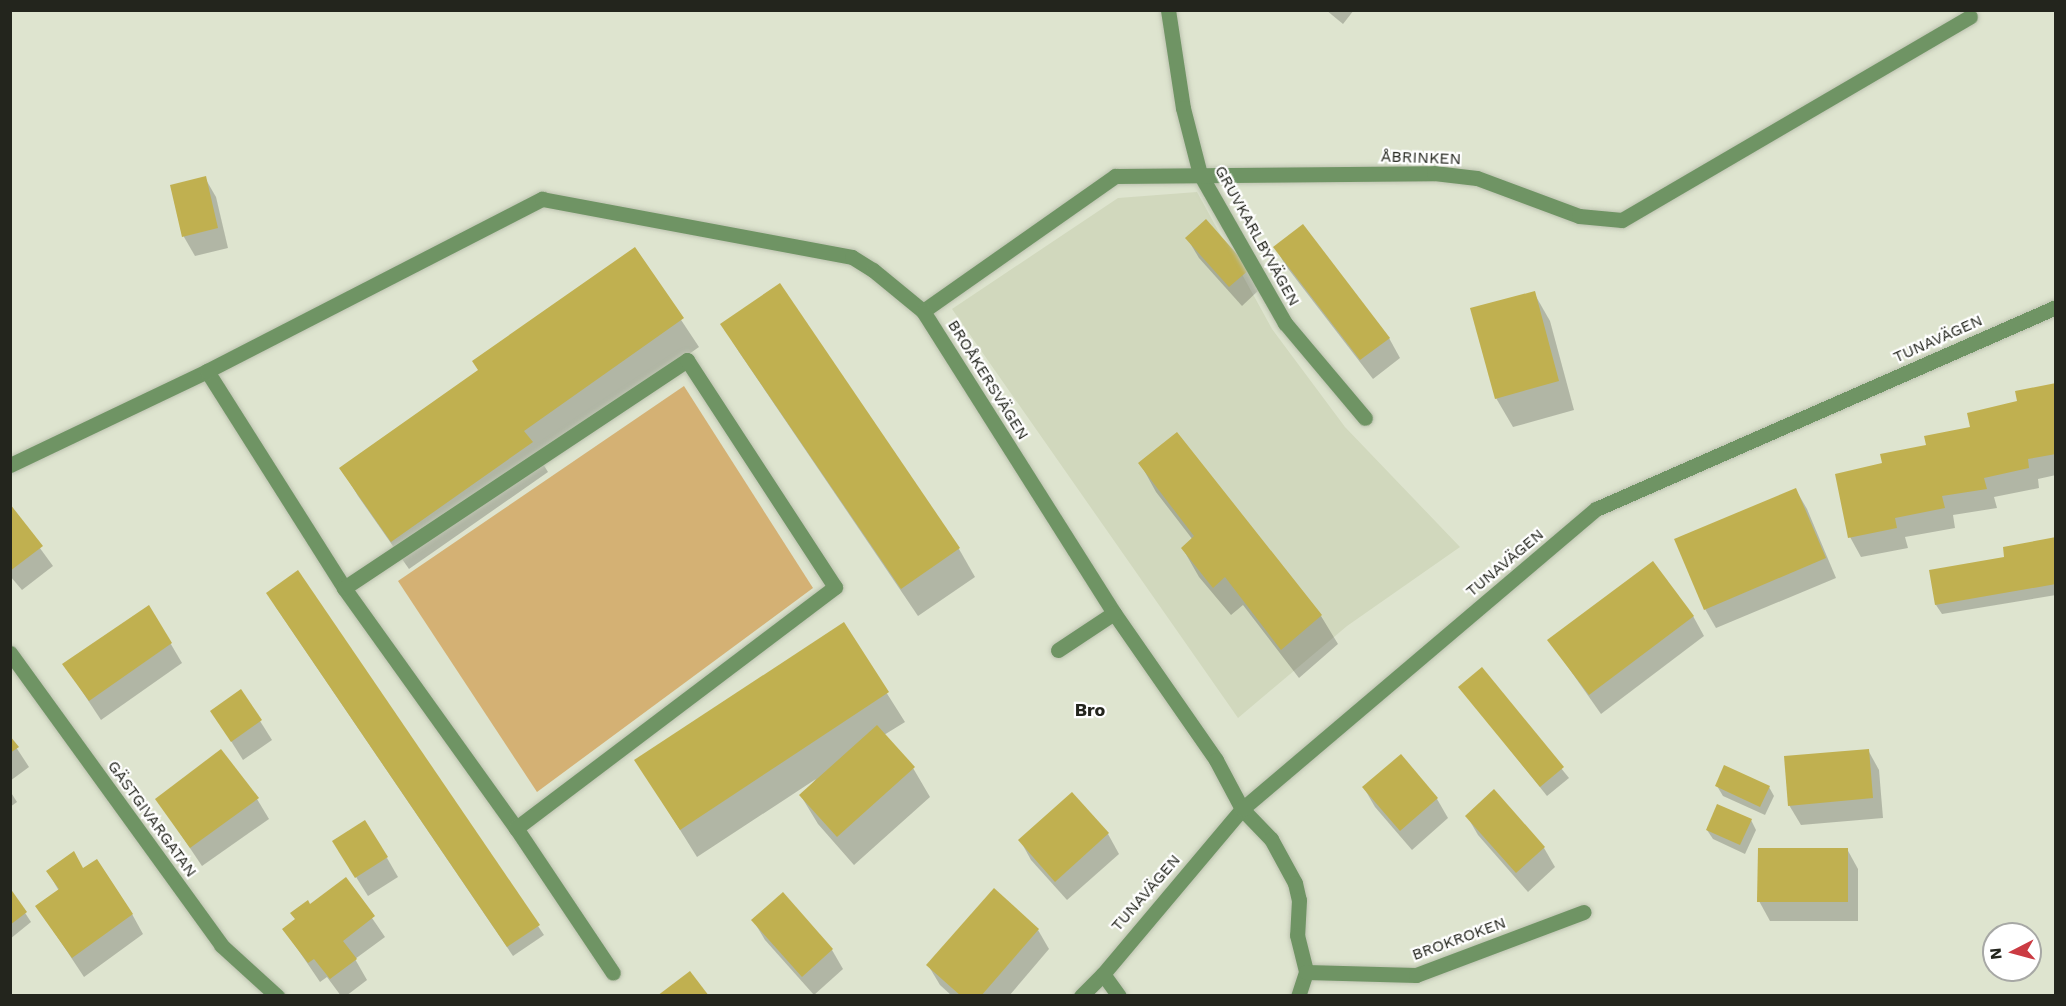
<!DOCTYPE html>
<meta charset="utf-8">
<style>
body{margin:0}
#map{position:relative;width:2066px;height:1006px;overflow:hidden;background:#dee4cf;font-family:"Work Sans",sans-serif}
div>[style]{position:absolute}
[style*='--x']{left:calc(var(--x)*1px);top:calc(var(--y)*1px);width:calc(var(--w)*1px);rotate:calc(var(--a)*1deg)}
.built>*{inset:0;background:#d1d8bd}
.green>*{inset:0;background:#d4b174}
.shadow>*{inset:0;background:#0003}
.building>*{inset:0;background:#c0b050}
.roads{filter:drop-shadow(0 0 2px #bcc2af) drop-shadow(0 0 2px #bcc2af)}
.minor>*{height:15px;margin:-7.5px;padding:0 7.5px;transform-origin:7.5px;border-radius:7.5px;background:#6f9464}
span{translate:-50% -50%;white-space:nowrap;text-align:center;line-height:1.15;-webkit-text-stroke:4.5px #fff;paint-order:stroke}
.street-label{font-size:16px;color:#23251d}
.neighbourhood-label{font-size:18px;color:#23251d;font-weight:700}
.frame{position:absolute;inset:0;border:12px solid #23251d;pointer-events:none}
.north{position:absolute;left:1982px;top:922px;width:60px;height:60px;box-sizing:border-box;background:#fff;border:2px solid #a7a8a5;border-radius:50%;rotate:264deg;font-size:16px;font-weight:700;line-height:24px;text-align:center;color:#23251d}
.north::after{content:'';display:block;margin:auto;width:21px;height:27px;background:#cb3b43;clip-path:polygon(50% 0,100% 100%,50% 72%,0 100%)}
</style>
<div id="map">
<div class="built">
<i style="clip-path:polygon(1197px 192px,1272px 329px,1345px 427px,1460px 547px,1347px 626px,1238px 718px,952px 309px,1118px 198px)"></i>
</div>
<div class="green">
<i style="clip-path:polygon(684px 386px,813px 588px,537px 792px,398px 581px)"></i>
</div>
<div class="shadow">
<i style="clip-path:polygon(1326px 10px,1354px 10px,1343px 24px)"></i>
<i style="clip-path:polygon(205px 178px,216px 197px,228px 248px,195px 256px,184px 237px,171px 186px)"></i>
<i style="clip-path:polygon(1187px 238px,1249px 270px,1260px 289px,1242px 306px,1199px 258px)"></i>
<i style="clip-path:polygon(1275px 247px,1389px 338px,1400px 358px,1373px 379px,1286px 266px)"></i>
<i style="clip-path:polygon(634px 249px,699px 347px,540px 459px,548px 472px,409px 569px,358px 496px,341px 468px,480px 371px)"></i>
<i style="clip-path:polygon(1534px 293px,1550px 321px,1574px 410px,1513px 427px,1496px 398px)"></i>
<i style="clip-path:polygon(722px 324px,959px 549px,975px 577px,918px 616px,739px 352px)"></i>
<i style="clip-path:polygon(2056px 384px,2056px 475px,2038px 479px,2039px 488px,1994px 497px,1997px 508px,1953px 515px,1955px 528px,1905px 537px,1908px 548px,1861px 557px,1850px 537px,1883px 464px,1972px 428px)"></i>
<i style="clip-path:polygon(1176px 434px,1321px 616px,1338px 644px,1299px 678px,1243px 605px,1231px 615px,1199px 577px,1183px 549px,1193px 540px,1156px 492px,1140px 463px)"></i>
<i style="clip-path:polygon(1796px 490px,1807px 509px,1836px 578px,1716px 628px,1705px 609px)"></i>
<i style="clip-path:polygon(10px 507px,53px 566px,22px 590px,10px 576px)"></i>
<i style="clip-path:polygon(2056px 539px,2056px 595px,1942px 614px,1936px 605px,1930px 571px,2006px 558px)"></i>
<i style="clip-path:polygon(273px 603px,538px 926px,544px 935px,513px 956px)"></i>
<i style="clip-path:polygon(149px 607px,182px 663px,101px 720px,64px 664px)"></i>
<i style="clip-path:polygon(1693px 616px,1704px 636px,1601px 714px,1549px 640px)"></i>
<i style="clip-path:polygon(843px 624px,905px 722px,884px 735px,913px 768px,930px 797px,854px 865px,818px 824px,801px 796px,816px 779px,697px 857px,636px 760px)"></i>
<i style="clip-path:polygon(1481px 669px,1569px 778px,1547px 796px,1460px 687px)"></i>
<i style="clip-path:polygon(241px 691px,272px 740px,243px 760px,212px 711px)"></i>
<i style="clip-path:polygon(10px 738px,29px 767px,10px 781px)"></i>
<i style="clip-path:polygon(1868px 750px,1879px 770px,1883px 818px,1801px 825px,1789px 805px)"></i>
<i style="clip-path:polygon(220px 751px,257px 799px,269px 819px,202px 866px,157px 799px)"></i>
<i style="clip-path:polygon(1717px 786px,1769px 787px,1774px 796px,1765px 815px,1723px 796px)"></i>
<i style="clip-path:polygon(1364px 788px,1437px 799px,1448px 818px,1412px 850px,1375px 807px)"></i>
<i style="clip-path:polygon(10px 791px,17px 802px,10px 807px)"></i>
<i style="clip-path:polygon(1494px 791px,1544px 848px,1555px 867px,1528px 892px,1478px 835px,1467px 816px)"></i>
<i style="clip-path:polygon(1072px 794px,1108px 834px,1119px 854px,1067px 900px,1031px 860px,1020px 840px)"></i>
<i style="clip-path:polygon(1751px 820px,1756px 830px,1745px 854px,1713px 839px,1707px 830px)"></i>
<i style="clip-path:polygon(1847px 849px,1858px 869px,1858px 921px,1770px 921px,1759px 901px)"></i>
<i style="clip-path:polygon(387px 858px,398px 877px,368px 896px,346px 861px)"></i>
<i style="clip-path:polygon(83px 870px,132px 914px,143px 934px,84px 977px,37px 906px,59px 891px,48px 872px)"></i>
<i style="clip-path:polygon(346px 880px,385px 937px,355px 959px,367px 980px,346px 996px,341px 996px,327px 977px,320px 982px,284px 929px,296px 920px,292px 914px,310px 906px)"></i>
<i style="clip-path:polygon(10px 890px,31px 922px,10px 939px)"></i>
<i style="clip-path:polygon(753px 920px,832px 950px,843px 969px,814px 995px,765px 940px)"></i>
<i style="clip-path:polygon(1038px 930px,1049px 949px,1009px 996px,952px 996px,940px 985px,928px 965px)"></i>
</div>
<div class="building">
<i style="clip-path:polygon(206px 176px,218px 228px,182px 237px,170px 185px)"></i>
<i style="clip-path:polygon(1206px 219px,1250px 269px,1229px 287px,1185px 238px)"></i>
<i style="clip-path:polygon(1303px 224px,1390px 338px,1360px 360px,1273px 247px)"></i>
<i style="clip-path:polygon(635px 247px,684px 318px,524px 431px,533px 442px,391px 542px,339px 468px,478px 370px,472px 361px)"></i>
<i style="clip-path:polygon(780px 283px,960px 548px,901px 589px,720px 324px)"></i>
<i style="clip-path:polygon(1535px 291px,1559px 381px,1495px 399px,1470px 308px)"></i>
<i style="clip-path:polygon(2056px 383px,2056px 454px,2028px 459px,2029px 468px,1984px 478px,1987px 489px,1942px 496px,1945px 508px,1895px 518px,1897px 528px,1848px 538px,1835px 474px,1882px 463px,1880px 454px,1926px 445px,1924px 436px,1970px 427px,1967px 413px,2017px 401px,2015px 391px)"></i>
<i style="clip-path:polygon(1177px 432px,1322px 615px,1281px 650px,1225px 577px,1213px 588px,1181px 548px,1194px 536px,1138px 463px)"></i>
<i style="clip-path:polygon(1796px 488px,1826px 558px,1704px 610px,1674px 539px)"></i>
<i style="clip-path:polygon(10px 504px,43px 546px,10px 571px)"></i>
<i style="clip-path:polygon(2056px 537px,2056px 584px,1935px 605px,1929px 570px,2004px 557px,2003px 547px)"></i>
<i style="clip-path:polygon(1653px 561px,1694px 616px,1589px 695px,1547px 640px)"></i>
<i style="clip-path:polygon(298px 570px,540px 925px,507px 947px,266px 593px)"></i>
<i style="clip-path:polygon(149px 605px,172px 643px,89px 701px,62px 664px)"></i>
<i style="clip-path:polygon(844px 622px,889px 692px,680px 830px,634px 760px)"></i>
<i style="clip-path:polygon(1482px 667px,1564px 767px,1540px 787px,1458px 687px)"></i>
<i style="clip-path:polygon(241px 689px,262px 720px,231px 742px,210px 711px)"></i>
<i style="clip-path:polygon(877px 725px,915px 767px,837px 837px,799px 795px)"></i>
<i style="clip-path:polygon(10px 736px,19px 747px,10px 753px)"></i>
<i style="clip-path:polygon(221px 749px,259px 798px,190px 848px,155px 799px)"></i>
<i style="clip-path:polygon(1869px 749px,1873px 798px,1788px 806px,1784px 756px)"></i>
<i style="clip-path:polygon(1401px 754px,1438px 798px,1400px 831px,1362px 787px)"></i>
<i style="clip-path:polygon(1724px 765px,1770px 786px,1760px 807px,1715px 786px)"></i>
<i style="clip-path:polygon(1494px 789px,1545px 847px,1516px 873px,1465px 816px)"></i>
<i style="clip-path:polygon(1072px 792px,1109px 833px,1055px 882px,1018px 840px)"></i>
<i style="clip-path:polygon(1717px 804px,1752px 819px,1740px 845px,1706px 830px)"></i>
<i style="clip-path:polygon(365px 820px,388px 857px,355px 878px,332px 841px)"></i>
<i style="clip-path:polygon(1758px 848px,1848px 848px,1848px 902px,1757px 902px)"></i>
<i style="clip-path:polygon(74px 851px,83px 868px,97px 859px,133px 914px,72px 958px,35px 906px,59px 889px,46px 871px)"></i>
<i style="clip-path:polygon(346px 877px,375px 916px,343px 941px,357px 959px,330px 979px,314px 959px,308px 963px,282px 929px,295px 919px,290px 913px,308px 900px,310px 904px)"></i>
<i style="clip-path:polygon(10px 888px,27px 912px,10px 925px)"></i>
<i style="clip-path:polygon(994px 888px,1039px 929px,981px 996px,961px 996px,926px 965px)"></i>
<i style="clip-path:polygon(783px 892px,833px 949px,802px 977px,751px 920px)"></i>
<i style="clip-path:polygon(690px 971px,709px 996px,657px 996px)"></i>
</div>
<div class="roads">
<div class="minor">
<i style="--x:1168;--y:10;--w:99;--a:81.3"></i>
<i style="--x:1183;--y:108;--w:68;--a:75.6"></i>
<i style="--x:1200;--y:174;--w:172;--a:60.3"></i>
<i style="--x:1285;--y:323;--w:124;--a:49.9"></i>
<i style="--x:923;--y:311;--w:235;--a:-35.1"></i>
<i style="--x:1115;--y:176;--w:319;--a:-0.5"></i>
<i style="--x:1434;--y:173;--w:43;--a:6.6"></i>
<i style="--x:1477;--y:178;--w:109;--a:20.4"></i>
<i style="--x:1579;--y:216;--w:43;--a:5.3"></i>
<i style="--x:1622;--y:220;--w:403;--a:-30.3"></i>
<i style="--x:207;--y:371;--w:257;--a:57.7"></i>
<i style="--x:344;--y:588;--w:295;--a:54.4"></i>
<i style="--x:516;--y:828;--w:174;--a:56.2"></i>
<i style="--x:10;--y:465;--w:218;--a:-25.5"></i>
<i style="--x:207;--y:371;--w:377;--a:-27.2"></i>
<i style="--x:542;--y:199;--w:315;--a:10.6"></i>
<i style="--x:852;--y:257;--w:25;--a:32"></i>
<i style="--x:873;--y:270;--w:65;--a:39.4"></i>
<i style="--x:923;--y:311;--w:357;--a:57.7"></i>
<i style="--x:1114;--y:613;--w:179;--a:55.2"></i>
<i style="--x:1216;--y:760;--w:55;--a:62"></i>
<i style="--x:1242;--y:809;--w:42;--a:46"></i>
<i style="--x:1271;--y:839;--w:50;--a:61.4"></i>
<i style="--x:1295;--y:883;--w:17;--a:77"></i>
<i style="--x:1299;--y:900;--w:35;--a:93"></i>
<i style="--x:1297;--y:935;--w:38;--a:76"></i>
<i style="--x:1306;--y:972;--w:25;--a:108"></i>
<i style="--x:344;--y:588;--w:412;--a:-33.6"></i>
<i style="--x:687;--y:360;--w:271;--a:56.9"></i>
<i style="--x:835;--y:587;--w:400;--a:142.9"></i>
<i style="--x:1058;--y:650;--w:67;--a:-33.5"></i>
<i style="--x:10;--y:653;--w:360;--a:54.1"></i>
<i style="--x:221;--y:945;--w:76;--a:42.3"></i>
<i style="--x:1306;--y:972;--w:110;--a:1.6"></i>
<i style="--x:1416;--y:975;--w:179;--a:-20.6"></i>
<i style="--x:1103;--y:974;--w:27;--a:54"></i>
<i style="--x:1081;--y:996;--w:31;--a:-45"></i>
<i style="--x:1103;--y:974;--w:216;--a:-49.9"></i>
<i style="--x:1242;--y:809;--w:464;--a:-40.3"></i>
<i style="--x:1596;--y:509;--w:502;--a:-23.71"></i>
</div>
</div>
<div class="street-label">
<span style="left:1421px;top:158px;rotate:2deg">ÅBRINKEN</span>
<span style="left:1257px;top:236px;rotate:61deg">GRUVKARLBYVÄGEN</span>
<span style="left:1938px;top:339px;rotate:-24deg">TUNAVÄGEN</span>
<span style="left:988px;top:380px;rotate:58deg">BROÅKERSVÄGEN</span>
<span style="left:1505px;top:563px;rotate:-40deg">TUNAVÄGEN</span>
<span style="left:152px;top:819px;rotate:54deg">GÄSTGIVARGATAN</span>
<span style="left:1146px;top:893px;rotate:-49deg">TUNAVÄGEN</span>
<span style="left:1459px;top:939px;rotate:-20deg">BROKROKEN</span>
</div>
<div class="neighbourhood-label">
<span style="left:1090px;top:710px">Bro</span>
</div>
<div class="frame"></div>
<div class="north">N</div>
</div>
